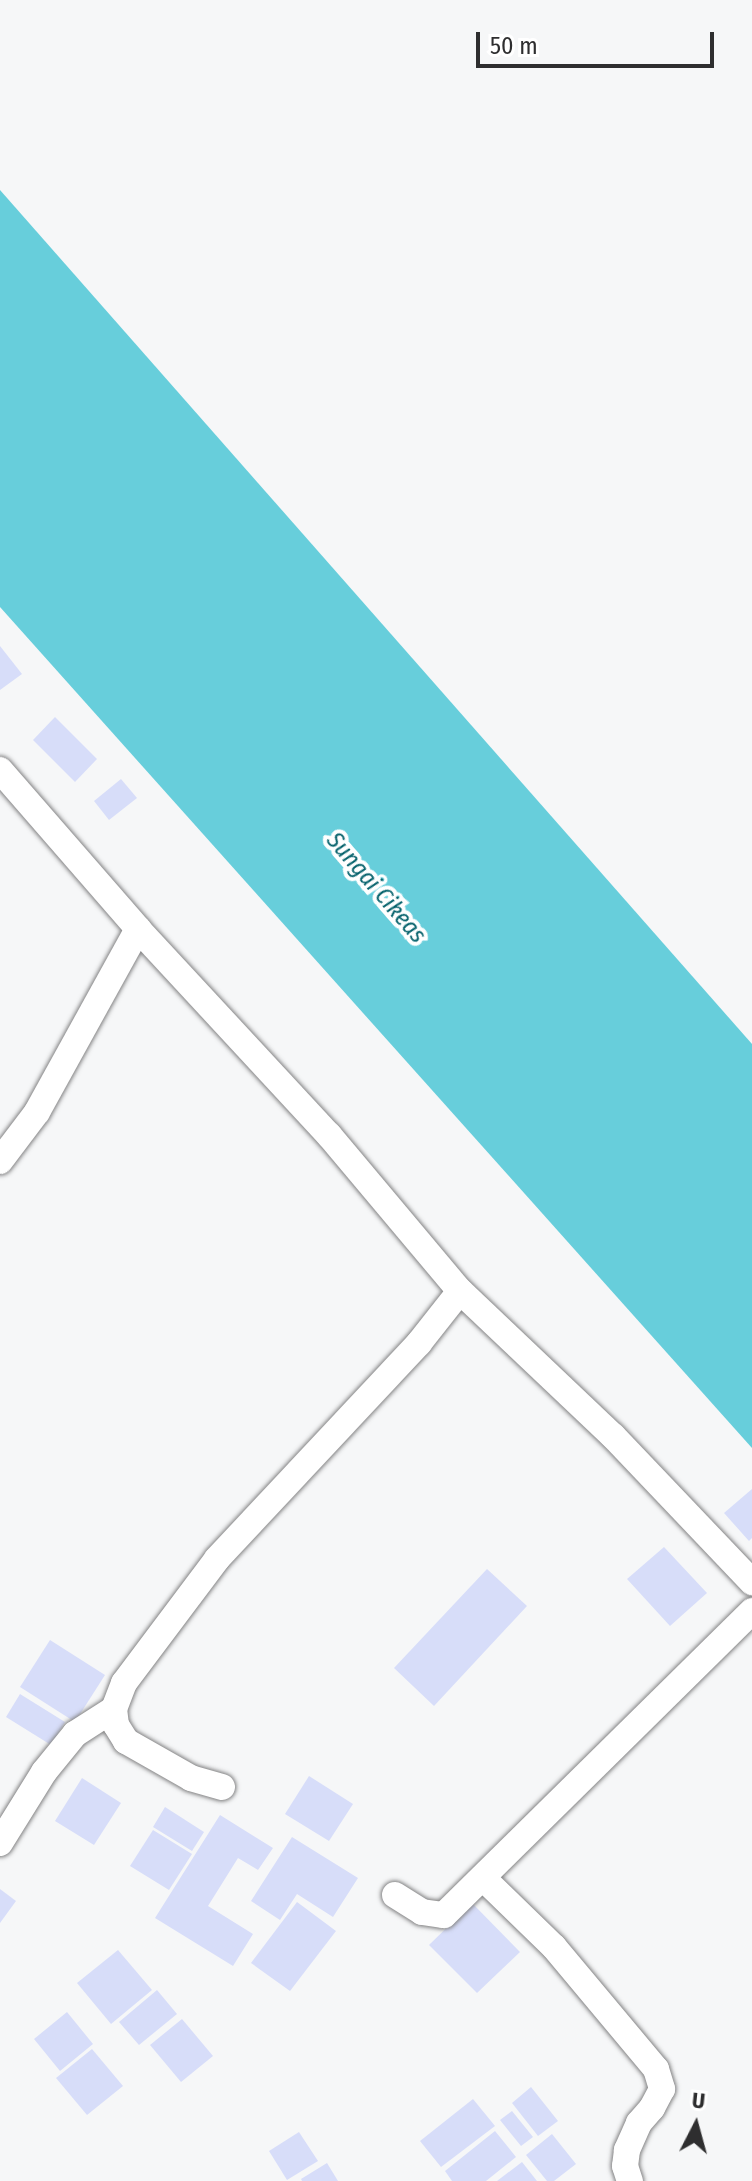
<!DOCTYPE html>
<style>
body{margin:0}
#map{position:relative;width:752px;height:2181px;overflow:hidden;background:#f6f7f8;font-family:"Fira Sans Condensed",sans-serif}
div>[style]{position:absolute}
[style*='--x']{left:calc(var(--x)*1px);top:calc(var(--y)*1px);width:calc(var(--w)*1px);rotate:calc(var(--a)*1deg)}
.water>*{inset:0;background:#67cedb}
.building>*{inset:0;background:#d7ddf9}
.roads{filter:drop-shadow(0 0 2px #838384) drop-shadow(0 0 2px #838384)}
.street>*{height:26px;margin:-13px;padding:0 13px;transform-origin:13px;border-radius:13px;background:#fff}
span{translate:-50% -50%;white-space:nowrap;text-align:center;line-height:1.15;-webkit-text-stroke:8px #fff;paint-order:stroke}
.water-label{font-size:24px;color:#04616b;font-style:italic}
.north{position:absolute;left:656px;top:2085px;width:80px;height:80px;-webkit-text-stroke:6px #fff;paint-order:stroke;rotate:6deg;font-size:22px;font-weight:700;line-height:32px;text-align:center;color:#2e2e2f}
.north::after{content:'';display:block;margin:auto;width:28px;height:36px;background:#2e2e2f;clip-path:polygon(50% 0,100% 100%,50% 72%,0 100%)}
.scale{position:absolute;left:476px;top:32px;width:238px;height:36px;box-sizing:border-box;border:4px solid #2e2e2f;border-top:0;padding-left:10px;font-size:24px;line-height:28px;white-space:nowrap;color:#2e2e2f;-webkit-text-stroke:6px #fff;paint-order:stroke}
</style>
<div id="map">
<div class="water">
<i style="clip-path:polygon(0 190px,752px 1044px,752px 1448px,0 607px)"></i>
</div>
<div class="building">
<i style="clip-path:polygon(0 646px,22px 674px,0 690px)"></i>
<i style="clip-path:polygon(55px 717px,97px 759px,75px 782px,33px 740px)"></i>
<i style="clip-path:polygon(121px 779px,137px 798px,109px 820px,94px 801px)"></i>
<i style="clip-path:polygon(752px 1489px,752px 1538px,749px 1541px,724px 1513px)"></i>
<i style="clip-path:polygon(664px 1547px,707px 1593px,670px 1626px,627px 1579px)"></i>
<i style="clip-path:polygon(487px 1569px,527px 1606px,434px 1706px,394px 1668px)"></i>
<i style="clip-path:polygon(50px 1640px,105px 1675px,75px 1722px,20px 1687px)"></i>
<i style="clip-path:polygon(20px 1694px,65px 1722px,51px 1745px,6px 1717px)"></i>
<i style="clip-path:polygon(309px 1776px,353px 1804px,329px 1841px,285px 1814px)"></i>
<i style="clip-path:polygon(82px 1778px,121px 1803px,94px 1845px,55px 1821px)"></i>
<i style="clip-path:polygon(165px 1807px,204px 1832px,192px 1851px,153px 1827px)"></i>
<i style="clip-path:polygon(220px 1815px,273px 1848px,258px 1870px,238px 1858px,208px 1906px,253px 1934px,233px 1966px,155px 1918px)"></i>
<i style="clip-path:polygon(153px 1830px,192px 1854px,169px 1890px,130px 1866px)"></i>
<i style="clip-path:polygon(292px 1837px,358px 1878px,333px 1917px,297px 1894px,280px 1920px,251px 1901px)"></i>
<i style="clip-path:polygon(0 1889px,16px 1901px,0 1923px)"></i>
<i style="clip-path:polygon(297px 1902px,336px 1931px,290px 1991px,251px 1963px)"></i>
<i style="clip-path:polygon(472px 1903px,520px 1952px,477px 1993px,429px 1945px)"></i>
<i style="clip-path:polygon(118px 1950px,152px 1990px,111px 2024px,77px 1983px)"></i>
<i style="clip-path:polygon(157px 1990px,177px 2014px,139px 2045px,119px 2022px)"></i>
<i style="clip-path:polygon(67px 2012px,93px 2044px,60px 2071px,34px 2039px)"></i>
<i style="clip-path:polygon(182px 2019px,213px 2056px,181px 2082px,150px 2045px)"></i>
<i style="clip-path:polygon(92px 2049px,123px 2086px,87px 2115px,56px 2078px)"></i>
<i style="clip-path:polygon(531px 2087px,558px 2121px,538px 2136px,512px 2103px)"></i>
<i style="clip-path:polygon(473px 2099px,495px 2126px,441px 2167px,420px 2141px)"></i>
<i style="clip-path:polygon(512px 2111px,533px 2137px,521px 2146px,500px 2120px)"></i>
<i style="clip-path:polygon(495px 2131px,516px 2157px,486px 2181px,452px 2181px,445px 2171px)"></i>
<i style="clip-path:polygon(299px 2132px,318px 2161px,287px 2180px,269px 2151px)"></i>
<i style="clip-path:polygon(552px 2134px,576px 2164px,554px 2181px,547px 2181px,526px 2155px)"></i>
<i style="clip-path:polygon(522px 2162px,537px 2181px,497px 2181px)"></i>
<i style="clip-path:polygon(327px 2163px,338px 2181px,302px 2181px,301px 2179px)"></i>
</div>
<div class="roads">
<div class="street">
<i style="--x:0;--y:770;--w:211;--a:49"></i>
<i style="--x:138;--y:929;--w:281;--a:47.2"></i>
<i style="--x:329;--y:1135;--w:204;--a:50"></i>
<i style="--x:460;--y:1291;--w:211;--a:43.5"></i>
<i style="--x:613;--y:1436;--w:202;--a:46.4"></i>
<i style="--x:0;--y:1161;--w:61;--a:-52.9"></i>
<i style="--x:37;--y:1112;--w:209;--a:-61.1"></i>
<i style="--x:222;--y:1787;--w:32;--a:-164"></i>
<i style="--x:191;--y:1778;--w:75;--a:-150.4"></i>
<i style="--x:126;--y:1741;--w:19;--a:-122"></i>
<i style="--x:116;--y:1725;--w:16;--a:-97"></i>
<i style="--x:114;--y:1709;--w:28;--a:-69"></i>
<i style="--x:124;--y:1683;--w:155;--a:-53.1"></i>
<i style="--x:217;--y:1559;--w:296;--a:-46.9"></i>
<i style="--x:419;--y:1343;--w:66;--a:-51.7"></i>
<i style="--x:0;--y:1843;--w:84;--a:-58.2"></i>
<i style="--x:44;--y:1772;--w:49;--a:-50.8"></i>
<i style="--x:75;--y:1734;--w:46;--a:-32.7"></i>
<i style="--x:483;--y:1878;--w:99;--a:44.2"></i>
<i style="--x:554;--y:1947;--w:159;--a:50.1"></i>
<i style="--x:656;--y:2069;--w:21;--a:73"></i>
<i style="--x:662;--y:2089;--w:21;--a:118"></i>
<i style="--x:652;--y:2108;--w:20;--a:131"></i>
<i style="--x:639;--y:2123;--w:30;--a:114"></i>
<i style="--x:627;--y:2150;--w:16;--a:97"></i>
<i style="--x:625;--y:2166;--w:16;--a:72"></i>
<i style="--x:395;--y:1895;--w:32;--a:32"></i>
<i style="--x:422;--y:1912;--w:22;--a:8"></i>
<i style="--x:444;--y:1915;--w:433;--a:-44.6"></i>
</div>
</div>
<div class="water-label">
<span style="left:376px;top:888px;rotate:49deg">Sungai Cikeas</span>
</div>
<div class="north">U</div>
<div class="scale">50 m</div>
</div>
